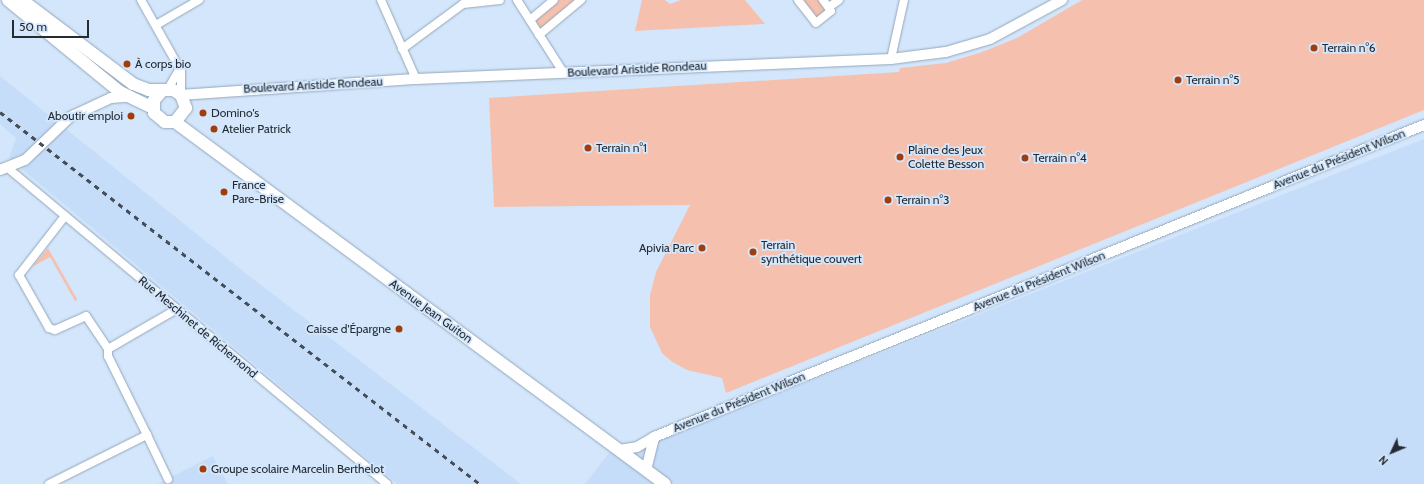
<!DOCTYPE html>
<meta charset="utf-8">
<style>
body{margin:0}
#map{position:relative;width:1424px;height:484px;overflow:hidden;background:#d3e6fb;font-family:Cabin,sans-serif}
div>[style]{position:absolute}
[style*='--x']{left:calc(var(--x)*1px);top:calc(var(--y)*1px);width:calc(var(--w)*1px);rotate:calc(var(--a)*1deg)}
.built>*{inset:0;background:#c6ddf9}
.green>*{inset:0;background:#f5c1ae}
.roads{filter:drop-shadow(0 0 1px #94a6ba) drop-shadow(0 0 1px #94a6ba)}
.minor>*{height:8px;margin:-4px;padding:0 4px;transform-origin:4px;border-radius:4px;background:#fff}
.tertiary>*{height:10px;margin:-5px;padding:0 5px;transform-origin:5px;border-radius:5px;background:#fff}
.secondary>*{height:12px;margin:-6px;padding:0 6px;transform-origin:6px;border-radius:6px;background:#fff}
.rail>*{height:3px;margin-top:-1.5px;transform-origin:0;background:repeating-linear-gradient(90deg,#444d57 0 5px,transparent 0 10px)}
.dots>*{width:11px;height:11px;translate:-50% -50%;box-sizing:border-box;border:2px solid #d3e6fb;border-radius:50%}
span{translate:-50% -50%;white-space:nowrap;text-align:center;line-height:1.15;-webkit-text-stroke:3.5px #d3e6fb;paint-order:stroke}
.poi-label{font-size:12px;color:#242b33}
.left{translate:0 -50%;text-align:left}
.right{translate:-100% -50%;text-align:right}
.street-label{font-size:12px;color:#242b33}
.north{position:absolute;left:1372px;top:432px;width:40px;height:40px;-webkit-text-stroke:3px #d3e6fb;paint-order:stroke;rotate:226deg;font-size:11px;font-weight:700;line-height:16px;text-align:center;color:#242b33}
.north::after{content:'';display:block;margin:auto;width:14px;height:18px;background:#242b33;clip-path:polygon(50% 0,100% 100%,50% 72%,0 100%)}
.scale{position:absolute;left:12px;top:20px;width:77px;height:18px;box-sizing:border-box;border:2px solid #242b33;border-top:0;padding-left:5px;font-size:12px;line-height:14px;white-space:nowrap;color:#242b33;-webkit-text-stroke:3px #d3e6fb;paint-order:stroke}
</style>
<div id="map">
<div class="built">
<i style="clip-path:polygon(0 76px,244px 272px,521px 484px,397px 484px,9px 158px,16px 138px,0 124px)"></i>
<i style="clip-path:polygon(1424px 139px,1424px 484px,585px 484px,612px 449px,642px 447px)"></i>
<i style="clip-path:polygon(213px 456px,228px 484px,157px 484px)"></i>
</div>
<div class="green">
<i style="clip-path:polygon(554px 0,581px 0,539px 35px,530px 20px)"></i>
<i style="clip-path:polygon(642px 0,665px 0,670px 4px,681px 0,745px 0,765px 24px,635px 31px)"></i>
<i style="clip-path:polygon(798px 0,822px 0,831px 11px,816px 23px)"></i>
<i style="clip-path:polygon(1082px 0,1424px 0,1424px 110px,726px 393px,722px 378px,687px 370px,671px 361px,662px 353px,650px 327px,650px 295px,656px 272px,690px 205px,494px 207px,489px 98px,899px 72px,900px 68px,946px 63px,982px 52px,1017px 38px)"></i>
<i style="clip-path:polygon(48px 248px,77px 299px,77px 300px,75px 301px,50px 257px,32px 267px)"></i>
</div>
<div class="roads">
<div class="minor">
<i style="--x:141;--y:0;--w:81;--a:60.6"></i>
<i style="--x:181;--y:71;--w:24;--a:90"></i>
<i style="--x:381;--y:0;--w:86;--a:66.1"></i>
<i style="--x:517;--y:0;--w:85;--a:57.4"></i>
<i style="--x:798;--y:0;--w:29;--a:52"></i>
<i style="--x:816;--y:23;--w:19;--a:-39"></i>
<i style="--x:831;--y:11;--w:14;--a:-126"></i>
<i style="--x:829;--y:7;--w:12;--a:-35"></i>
<i style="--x:530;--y:20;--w:31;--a:-40"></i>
<i style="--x:156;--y:25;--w:50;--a:-30.2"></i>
<i style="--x:539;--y:35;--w:55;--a:-39.8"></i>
<i style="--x:402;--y:49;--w:76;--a:-36.4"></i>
<i style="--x:463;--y:4;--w:37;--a:-6"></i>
<i style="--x:891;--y:59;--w:60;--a:-77.6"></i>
<i style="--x:168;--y:89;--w:24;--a:-60"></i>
<i style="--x:9;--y:169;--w:492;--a:39.8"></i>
<i style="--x:65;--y:216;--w:75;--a:127.9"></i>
<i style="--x:19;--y:275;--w:61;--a:60.5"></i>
<i style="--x:49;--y:328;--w:6;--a:18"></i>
<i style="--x:55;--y:330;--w:34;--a:-24"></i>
<i style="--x:86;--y:316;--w:40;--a:56"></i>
<i style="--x:147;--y:435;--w:49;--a:64.5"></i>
<i style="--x:49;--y:484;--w:110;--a:-26.6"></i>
<i style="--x:147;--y:435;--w:88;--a:-116.3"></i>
<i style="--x:108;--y:356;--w:7;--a:-90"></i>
<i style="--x:108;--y:349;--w:80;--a:-30.1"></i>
</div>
<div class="tertiary">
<i style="--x:181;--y:95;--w:236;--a:-3.9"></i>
<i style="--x:416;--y:79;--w:475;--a:-2.4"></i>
<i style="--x:891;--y:59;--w:55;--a:-7.3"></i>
<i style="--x:946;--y:52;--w:46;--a:-16.5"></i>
<i style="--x:990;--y:39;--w:82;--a:-28.4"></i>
<i style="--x:0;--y:170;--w:27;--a:-22"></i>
<i style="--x:25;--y:160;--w:62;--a:-43.7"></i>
<i style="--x:70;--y:117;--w:45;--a:-24.9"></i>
<i style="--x:111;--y:98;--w:16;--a:-4"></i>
<i style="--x:619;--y:450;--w:18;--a:-9"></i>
<i style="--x:637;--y:447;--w:20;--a:-30"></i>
<i style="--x:654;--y:437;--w:831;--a:-22.06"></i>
<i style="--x:646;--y:470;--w:34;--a:-76"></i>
</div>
<div class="secondary">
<i style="--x:8;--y:0;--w:145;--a:39.4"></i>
<i style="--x:120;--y:92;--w:37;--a:26"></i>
<i style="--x:22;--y:0;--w:139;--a:37.1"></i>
<i style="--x:133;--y:84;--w:17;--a:21"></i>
<i style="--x:149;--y:90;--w:24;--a:0"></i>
<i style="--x:173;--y:90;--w:9;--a:32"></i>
<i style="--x:181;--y:95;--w:14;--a:69"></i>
<i style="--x:186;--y:108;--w:18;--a:128"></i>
<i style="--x:175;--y:122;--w:10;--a:180"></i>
<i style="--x:165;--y:122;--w:14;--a:-141"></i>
<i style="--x:154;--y:113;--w:13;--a:-90"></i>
<i style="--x:154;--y:100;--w:12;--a:-48"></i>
<i style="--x:175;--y:122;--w:609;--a:36.46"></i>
</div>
</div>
<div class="rail">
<i style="--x:0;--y:112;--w:607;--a:37.78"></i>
</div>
<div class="dots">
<i style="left:1314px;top:48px;background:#a13d0c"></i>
<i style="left:127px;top:64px;background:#a13d0c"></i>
<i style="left:1178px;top:80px;background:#a13d0c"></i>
<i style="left:203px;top:113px;background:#a13d0c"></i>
<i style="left:131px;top:116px;background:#a13d0c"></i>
<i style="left:214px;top:129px;background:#a13d0c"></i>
<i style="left:588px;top:148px;background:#a13d0c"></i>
<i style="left:900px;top:157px;background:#a13d0c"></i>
<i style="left:1025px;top:158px;background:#a13d0c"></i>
<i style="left:224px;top:192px;background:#a13d0c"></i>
<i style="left:888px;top:200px;background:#a13d0c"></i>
<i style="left:702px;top:248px;background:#a13d0c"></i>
<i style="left:753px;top:252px;background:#a13d0c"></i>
<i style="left:399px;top:329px;background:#a13d0c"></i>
<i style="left:203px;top:469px;background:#a13d0c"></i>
</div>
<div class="poi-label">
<span class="left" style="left:1322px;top:48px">Terrain n°6</span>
<span class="left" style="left:135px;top:64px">À corps bio</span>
<span class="left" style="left:1186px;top:80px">Terrain n°5</span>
<span class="left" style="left:211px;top:113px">Domino's</span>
<span class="right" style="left:123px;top:116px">Aboutir emploi</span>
<span class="left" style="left:222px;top:129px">Atelier Patrick</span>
<span class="left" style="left:596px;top:148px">Terrain n°1</span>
<span class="left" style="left:908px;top:157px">Plaine des Jeux<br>Colette Besson</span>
<span class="left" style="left:1033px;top:158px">Terrain n°4</span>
<span class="left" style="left:232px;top:192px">France<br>Pare-Brise</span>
<span class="left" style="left:896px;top:200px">Terrain n°3</span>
<span class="left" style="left:761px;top:252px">Terrain<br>synthétique couvert</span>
<span class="right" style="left:694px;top:248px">Apivia Parc</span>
<span class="right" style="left:391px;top:329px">Caisse d'Épargne</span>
<span class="left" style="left:211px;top:469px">Groupe scolaire Marcelin Berthelot</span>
</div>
<div class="street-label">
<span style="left:637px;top:69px;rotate:-3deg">Boulevard Aristide Rondeau</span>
<span style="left:313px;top:85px;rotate:-3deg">Boulevard Aristide Rondeau</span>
<span style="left:1339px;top:159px;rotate:-22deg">Avenue du Président Wilson</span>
<span style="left:1039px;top:281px;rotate:-22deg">Avenue du Président Wilson</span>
<span style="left:431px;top:311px;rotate:36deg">Avenue Jean Guiton</span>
<span style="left:198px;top:327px;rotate:40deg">Rue Meschinet de Richemond</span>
<span style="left:739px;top:402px;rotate:-22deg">Avenue du Président Wilson</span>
</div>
<div class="north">N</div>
<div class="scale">50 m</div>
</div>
